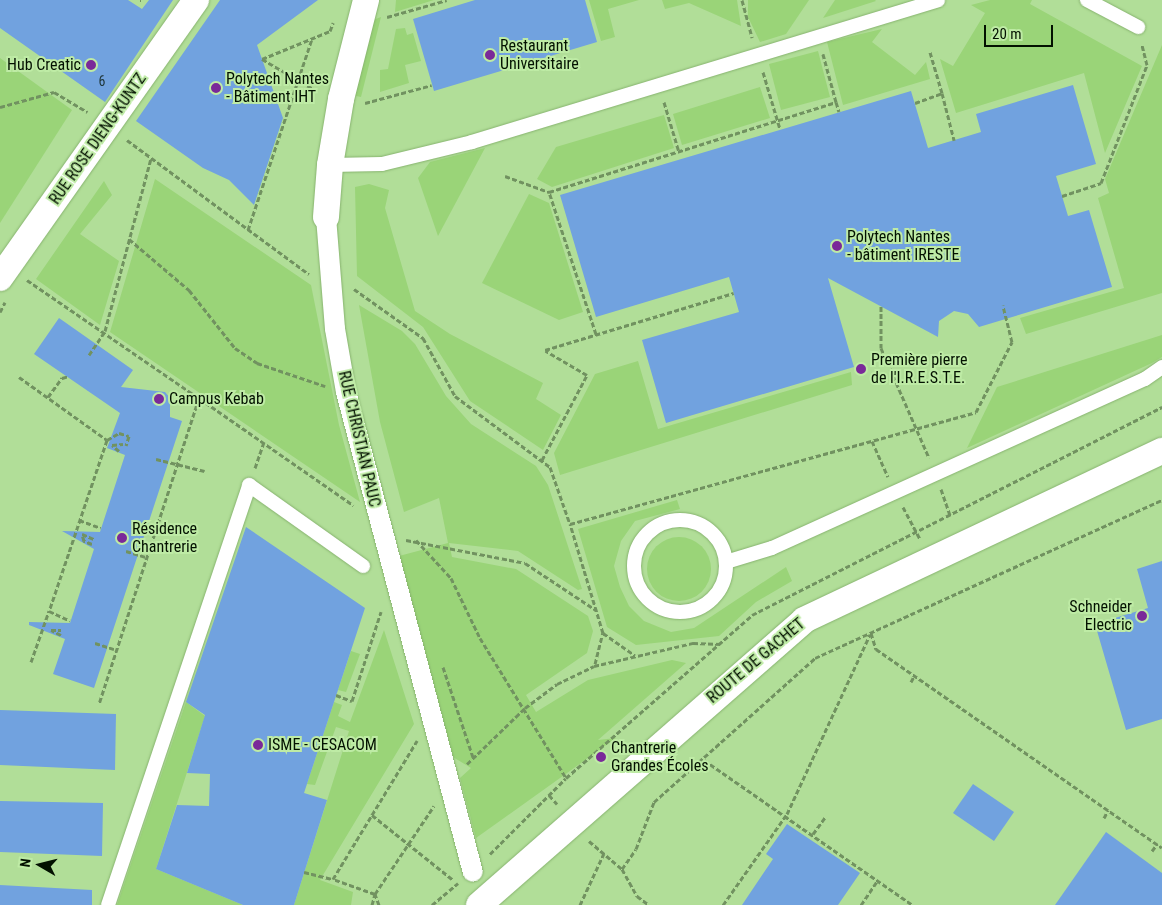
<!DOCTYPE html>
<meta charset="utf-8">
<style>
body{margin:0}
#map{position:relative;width:1162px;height:905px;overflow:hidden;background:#b1de98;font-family:"Roboto Condensed",sans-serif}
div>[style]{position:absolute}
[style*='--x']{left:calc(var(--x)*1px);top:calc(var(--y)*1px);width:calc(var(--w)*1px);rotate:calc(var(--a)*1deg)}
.green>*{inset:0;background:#9ad478}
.round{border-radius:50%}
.building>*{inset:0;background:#71a2df}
.path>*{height:3px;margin-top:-1.5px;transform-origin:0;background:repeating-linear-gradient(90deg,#719260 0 5px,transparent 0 7.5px)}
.roads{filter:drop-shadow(0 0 1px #87b36f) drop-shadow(0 0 1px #87b36f)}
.service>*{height:14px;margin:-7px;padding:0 7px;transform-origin:7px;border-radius:7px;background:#fff}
.service>.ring{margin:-7px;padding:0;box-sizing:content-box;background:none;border:14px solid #fff;border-radius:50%}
.pedestrian>*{height:20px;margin:-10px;padding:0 10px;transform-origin:10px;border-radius:10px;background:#fff}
.minor>*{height:26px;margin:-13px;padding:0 13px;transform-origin:13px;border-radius:13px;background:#fff}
.dots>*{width:14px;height:14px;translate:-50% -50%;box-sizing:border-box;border:2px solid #beeba5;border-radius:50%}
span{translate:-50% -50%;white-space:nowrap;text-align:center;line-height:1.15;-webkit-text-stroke:4px #beeba5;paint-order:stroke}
.number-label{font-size:14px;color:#1e3538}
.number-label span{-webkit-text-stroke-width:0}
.poi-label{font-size:16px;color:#031100}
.left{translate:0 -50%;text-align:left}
.right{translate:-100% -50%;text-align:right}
.street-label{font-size:16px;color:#031100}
.north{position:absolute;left:15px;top:840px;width:50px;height:50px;-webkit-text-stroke:4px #beeba5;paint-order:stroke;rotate:278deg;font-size:14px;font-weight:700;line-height:20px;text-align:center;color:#031100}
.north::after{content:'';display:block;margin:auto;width:18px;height:22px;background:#031100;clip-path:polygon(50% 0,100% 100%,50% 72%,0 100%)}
.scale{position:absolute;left:984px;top:25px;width:69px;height:22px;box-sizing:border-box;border:2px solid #031100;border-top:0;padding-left:6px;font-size:15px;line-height:18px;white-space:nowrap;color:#031100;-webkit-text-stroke:4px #beeba5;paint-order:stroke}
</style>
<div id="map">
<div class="green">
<i style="clip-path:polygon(396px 0,434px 0,395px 12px)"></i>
<i style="clip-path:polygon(589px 0,639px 0,608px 9px,615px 37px,601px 41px)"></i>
<i style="clip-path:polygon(662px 0,737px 0,741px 26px,689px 3px,665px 9px)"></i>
<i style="clip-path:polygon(748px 0,809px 0,786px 34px,760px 42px,748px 17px)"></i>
<i style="clip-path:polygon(835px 0,875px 0,876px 1px,823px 18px)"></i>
<i style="clip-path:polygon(990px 0,1032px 0,1030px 4px,1142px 66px,1105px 153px,1084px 73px,956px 113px,940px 59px,953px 66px,985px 13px,971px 5px)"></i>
<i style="clip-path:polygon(381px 17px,361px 97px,347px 94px,365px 23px)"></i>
<i style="clip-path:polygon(405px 28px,407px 35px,413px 33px,421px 61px,405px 65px,409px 83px,380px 92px,380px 70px,388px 69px,396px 29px)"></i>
<i style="clip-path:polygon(882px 29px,872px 42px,915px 75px,926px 62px,930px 79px,843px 105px,827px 42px)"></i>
<i style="clip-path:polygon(1162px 45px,1162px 293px,1026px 334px,1020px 318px,1124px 288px,1098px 198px,1109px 193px,1105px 179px)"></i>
<i style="clip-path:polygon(818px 51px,830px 97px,781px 110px,769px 64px)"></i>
<i style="clip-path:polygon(0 58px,72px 110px,0 223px)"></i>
<i style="clip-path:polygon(760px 87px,770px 118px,682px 145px,673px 114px)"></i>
<i style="clip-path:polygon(664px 115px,674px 148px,552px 187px,537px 179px,556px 147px)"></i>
<i style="clip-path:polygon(485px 148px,438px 236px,418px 178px,430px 162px)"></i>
<i style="clip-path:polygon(155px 179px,311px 285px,339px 425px,360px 502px,110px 332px)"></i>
<i style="clip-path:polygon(104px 181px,112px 195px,80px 234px,119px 261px,100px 325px,36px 279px)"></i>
<i style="clip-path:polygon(369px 184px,389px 190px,385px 208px,415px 311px,450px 334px,543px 383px,536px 399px,561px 415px,543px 450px,470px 401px,423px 327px,357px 276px,355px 187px)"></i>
<i style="clip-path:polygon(529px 194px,549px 203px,583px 312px,559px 320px,482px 283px)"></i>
<i style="clip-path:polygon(359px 305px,402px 331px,415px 344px,446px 396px,471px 424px,536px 466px,548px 485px,582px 589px,578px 590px,518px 551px,449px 543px,452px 557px,516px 569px,588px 616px,593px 631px,587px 653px,526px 695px,536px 712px,588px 680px,672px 660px,686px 663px,598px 740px,616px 738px,476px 838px,460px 778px,471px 768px,453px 757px,399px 556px,448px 543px,439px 498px,404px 512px,380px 422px)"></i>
<i style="clip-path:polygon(1162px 335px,1162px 357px,1152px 363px,967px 448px,997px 387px)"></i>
<i style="clip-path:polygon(638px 361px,658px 429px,851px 372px,852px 385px,560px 475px,554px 453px,595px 374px)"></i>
<i style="clip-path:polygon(677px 500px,680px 509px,635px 521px,621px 541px,614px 566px,620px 587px,629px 606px,644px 621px,671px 632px,694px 628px,786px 567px,792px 581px,756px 602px,719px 636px,636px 645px,607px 627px,578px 529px)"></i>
<i class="round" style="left:647px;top:537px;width:64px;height:64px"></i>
<i style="clip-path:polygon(384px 630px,414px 724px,320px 880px,353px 892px,351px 905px,294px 905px,349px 731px,336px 727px,315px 785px,307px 784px,334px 702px,342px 705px,338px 716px,350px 722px)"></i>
<i style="clip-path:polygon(351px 651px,360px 654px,346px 692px,338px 690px)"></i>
<i style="clip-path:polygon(186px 702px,205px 716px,156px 869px,243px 905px,117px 905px)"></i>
</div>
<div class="building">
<i style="clip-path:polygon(0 0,128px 0,142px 9px,149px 0,173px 0,105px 102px,0 28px)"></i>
<i style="clip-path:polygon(220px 0,318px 0,257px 45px,283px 118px,254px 205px,229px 180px,203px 168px,136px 121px)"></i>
<i style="clip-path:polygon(475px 0,585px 0,597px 42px,434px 91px,413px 19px)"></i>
<i style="clip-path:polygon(1073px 85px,1096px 164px,1056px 176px,1068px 216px,1089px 210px,1112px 287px,979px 327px,968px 314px,954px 311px,939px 321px,938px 337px,828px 278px,854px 367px,666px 423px,642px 340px,739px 312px,729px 277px,596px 317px,560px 195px,911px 91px,928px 148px,981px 132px,976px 114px)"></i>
<i style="clip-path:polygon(59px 318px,133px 370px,121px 387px,165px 392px,170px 398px,170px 417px,182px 421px,94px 688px,53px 674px,65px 639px,29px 625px,29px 622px,70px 623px,94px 549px,62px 531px,100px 532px,125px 455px,107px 448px,120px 413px,34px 354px)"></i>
<i style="clip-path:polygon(246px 527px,365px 608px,304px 793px,327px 800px,294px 905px,243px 905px,156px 869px,177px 805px,209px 806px,210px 774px,187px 773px,205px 715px,186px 702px)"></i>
<i style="clip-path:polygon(1162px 561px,1162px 719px,1126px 730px,1095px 624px,1148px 608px,1137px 569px)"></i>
<i style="clip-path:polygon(0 710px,116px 714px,115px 770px,0 765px)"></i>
<i style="clip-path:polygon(973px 784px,1014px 812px,994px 841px,953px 813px)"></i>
<i style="clip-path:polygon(0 801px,103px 803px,102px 856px,0 852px)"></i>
<i style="clip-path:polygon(787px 824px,860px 873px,838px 905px,742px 905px,773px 859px,766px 854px)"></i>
<i style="clip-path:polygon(1106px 832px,1162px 873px,1162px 905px,1055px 905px)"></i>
<i style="clip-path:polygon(0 885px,92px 890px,92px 905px,0 905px)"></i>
</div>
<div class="path">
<i style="--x:140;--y:0;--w:1;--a:0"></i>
<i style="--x:742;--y:0;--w:39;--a:75"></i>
<i style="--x:387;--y:17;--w:62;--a:-15.8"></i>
<i style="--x:262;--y:59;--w:74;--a:-22.4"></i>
<i style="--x:330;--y:31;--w:9;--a:-69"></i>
<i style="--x:262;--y:59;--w:61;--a:30.3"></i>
<i style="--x:763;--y:72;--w:59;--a:73.4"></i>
<i style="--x:942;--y:93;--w:49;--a:75.7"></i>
<i style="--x:664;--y:102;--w:52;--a:73.3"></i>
<i style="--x:836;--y:102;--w:10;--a:73"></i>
<i style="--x:365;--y:103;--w:69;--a:-15"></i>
<i style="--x:915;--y:103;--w:29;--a:-20"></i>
<i style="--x:942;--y:93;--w:43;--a:-106.3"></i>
<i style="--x:0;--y:107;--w:56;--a:-15.5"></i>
<i style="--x:54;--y:92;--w:39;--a:31"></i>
<i style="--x:127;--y:140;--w:226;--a:36.4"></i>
<i style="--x:505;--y:176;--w:47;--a:20"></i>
<i style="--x:1062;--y:196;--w:41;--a:-18.4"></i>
<i style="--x:1101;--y:183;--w:127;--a:-68.7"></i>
<i style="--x:1147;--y:65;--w:21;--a:-104"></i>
<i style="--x:248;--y:230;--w:201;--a:-71.5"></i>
<i style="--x:129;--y:239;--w:79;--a:40.4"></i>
<i style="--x:189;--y:290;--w:74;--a:51.6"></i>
<i style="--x:235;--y:348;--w:27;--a:34"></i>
<i style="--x:257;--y:363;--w:72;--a:18.7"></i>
<i style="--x:27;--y:280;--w:209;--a:34.5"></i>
<i style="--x:199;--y:398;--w:322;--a:108.1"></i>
<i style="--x:354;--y:289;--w:85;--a:35.4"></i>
<i style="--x:423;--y:338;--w:66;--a:61.1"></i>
<i style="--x:455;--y:396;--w:119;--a:36.8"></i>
<i style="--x:550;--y:467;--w:60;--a:70.7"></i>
<i style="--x:881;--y:306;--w:42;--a:90"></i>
<i style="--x:881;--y:348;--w:120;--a:66.4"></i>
<i style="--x:0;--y:312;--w:11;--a:-63"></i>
<i style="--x:596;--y:334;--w:150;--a:-108.3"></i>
<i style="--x:549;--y:192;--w:301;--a:-17.4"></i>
<i style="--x:836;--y:102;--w:50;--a:-105.2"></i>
<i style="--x:545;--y:350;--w:197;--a:-16.8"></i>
<i style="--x:89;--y:355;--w:29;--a:-56"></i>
<i style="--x:105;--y:331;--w:179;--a:-75.1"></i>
<i style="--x:19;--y:377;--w:108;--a:35.6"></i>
<i style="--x:107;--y:440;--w:181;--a:108.7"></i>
<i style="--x:49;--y:611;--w:23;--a:25"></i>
<i style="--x:48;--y:397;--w:24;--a:-54"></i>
<i style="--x:62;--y:378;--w:7;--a:-16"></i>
<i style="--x:199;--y:398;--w:188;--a:34.8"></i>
<i style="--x:107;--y:440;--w:14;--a:-30"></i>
<i style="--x:119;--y:433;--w:10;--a:17"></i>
<i style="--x:129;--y:436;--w:10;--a:107"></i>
<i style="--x:872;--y:441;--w:39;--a:66"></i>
<i style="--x:119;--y:451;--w:9;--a:-139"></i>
<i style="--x:112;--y:445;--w:11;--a:-5"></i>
<i style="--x:156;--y:459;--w:50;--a:13.8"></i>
<i style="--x:542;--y:460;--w:96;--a:-62.1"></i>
<i style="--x:587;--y:375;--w:48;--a:-149.7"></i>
<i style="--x:255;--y:468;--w:28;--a:-71"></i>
<i style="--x:941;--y:489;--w:28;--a:71"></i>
<i style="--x:903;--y:507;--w:36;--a:62"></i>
<i style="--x:79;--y:520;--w:23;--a:20"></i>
<i style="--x:406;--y:540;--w:121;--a:10.9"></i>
<i style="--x:525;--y:563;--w:85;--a:33.5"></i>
<i style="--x:416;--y:540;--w:52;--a:47.4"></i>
<i style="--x:451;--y:578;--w:67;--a:64.2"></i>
<i style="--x:480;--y:638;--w:164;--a:58.4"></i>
<i style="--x:92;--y:544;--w:9;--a:-159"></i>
<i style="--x:84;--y:541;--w:7;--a:-106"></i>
<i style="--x:82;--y:534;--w:13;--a:23"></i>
<i style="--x:126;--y:551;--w:21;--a:17"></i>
<i style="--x:603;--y:633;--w:114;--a:-106.8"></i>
<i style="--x:570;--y:524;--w:421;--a:-15.4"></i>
<i style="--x:976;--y:412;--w:79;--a:-62.8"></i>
<i style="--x:1012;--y:342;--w:38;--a:-104"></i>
<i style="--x:871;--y:633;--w:17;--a:73"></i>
<i style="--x:876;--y:649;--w:348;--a:34.8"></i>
<i style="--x:61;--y:635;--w:11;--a:-153"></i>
<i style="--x:51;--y:630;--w:10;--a:0"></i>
<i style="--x:95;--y:643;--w:20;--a:18"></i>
<i style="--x:31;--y:662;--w:54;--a:-70.6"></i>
<i style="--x:595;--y:664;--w:32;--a:-76"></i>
<i style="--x:603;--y:633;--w:39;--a:35"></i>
<i style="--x:443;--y:667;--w:95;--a:71.6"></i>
<i style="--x:911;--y:682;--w:7;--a:-63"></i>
<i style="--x:336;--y:695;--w:17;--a:21"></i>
<i style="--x:352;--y:701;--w:94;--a:-72"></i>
<i style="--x:704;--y:760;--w:254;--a:34.8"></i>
<i style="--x:467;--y:764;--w:81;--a:-44"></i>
<i style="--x:525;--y:708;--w:40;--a:-37"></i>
<i style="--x:557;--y:684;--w:41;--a:-25.9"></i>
<i style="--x:594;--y:666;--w:102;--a:-13.1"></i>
<i style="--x:693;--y:643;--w:28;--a:2"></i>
<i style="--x:549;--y:795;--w:12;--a:48"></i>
<i style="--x:372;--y:815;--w:104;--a:38.7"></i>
<i style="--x:1104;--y:818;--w:9;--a:-63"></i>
<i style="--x:813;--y:834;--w:22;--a:-54"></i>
<i style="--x:589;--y:841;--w:43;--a:40.3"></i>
<i style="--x:622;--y:869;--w:31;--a:61"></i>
<i style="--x:637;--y:896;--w:15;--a:37"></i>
<i style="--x:1152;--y:851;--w:9;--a:-54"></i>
<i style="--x:490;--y:854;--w:107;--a:-45"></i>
<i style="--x:566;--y:778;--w:247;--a:-41.2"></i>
<i style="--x:752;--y:615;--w:460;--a:-26.9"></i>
<i style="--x:622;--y:869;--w:24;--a:-55"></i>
<i style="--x:636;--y:849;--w:50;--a:-69"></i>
<i style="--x:654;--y:802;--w:216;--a:-41.8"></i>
<i style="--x:815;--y:658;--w:381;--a:-24.5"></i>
<i style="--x:304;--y:872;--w:30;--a:14"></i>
<i style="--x:372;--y:905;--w:11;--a:-75"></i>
<i style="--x:375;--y:894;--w:106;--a:-56.2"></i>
<i style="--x:379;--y:905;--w:12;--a:-110"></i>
<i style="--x:375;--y:894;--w:45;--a:-160.3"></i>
<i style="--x:333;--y:879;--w:162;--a:-58.7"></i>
<i style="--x:432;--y:905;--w:34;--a:-40"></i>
<i style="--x:580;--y:905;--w:57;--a:-65.2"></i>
<i style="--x:723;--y:905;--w:111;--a:-54.9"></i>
<i style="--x:787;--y:814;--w:198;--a:-65.2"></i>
<i style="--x:861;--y:905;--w:30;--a:-56"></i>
</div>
<div class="roads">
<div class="service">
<i style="--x:1087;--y:0;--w:58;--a:27.9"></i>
<i style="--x:330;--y:165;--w:52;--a:-1.1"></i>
<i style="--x:382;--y:164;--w:93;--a:-13.7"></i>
<i style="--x:472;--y:142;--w:487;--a:-16.9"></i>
<i class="ring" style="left:634px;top:520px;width:78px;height:78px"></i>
<i style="--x:726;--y:562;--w:48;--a:-16.9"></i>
<i style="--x:772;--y:548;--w:409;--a:-24.4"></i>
<i style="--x:1145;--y:379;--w:21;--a:-35"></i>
<i style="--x:108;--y:905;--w:443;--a:-71.4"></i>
<i style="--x:249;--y:485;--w:140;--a:35.4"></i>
</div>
<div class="pedestrian">
<i style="--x:326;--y:217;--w:112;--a:85.4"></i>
<i style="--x:335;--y:329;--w:64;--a:80.1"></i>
<i style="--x:346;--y:392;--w:496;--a:75.2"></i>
</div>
<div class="minor">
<i style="--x:326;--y:217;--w:52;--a:-85.6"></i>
<i style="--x:330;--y:165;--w:67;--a:-80.5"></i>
<i style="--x:341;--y:99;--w:102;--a:-75.8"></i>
<i style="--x:0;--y:278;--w:340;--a:-54.8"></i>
<i style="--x:479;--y:905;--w:432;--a:-41.2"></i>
<i style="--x:804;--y:620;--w:396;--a:-25.3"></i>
</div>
</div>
<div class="dots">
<i style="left:490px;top:55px;background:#7a2999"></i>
<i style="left:91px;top:65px;background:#7a2999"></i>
<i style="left:216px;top:88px;background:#7a2999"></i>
<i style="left:837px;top:246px;background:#7a2999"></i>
<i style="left:861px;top:369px;background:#7a2999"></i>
<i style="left:159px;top:399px;background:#7a2999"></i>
<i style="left:122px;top:538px;background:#7a2999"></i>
<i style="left:1142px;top:616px;background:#7a2999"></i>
<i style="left:258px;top:745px;background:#7a2999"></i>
<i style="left:601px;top:757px;background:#7a2999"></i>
</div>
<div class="number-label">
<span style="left:102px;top:81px">6</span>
</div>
<div class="poi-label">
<span class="left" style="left:500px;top:55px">Restaurant<br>Universitaire</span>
<span class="right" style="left:81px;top:65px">Hub Creatic</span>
<span class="left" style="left:226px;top:88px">Polytech Nantes<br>- Bâtiment IHT</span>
<span class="left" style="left:847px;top:246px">Polytech Nantes<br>- bâtiment IRESTE</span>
<span class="left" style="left:871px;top:369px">Première pierre<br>de l'I.R.E.S.T.E.</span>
<span class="left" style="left:169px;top:399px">Campus Kebab</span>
<span class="left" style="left:132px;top:538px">Résidence<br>Chantrerie</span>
<span class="right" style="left:1132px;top:616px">Schneider<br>Electric</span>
<span class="left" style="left:268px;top:745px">ISME - CESACOM</span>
<span class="left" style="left:611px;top:757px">Chantrerie<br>Grandes Écoles</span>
</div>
<div class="street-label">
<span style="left:98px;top:139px;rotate:-55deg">RUE ROSE DIENG-KUNTZ</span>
<span style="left:359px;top:439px;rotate:77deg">RUE CHRISTIAN PAUC</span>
<span style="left:756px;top:661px;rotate:-40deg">ROUTE DE GACHET</span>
</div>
<div class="north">N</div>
<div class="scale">20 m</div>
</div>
